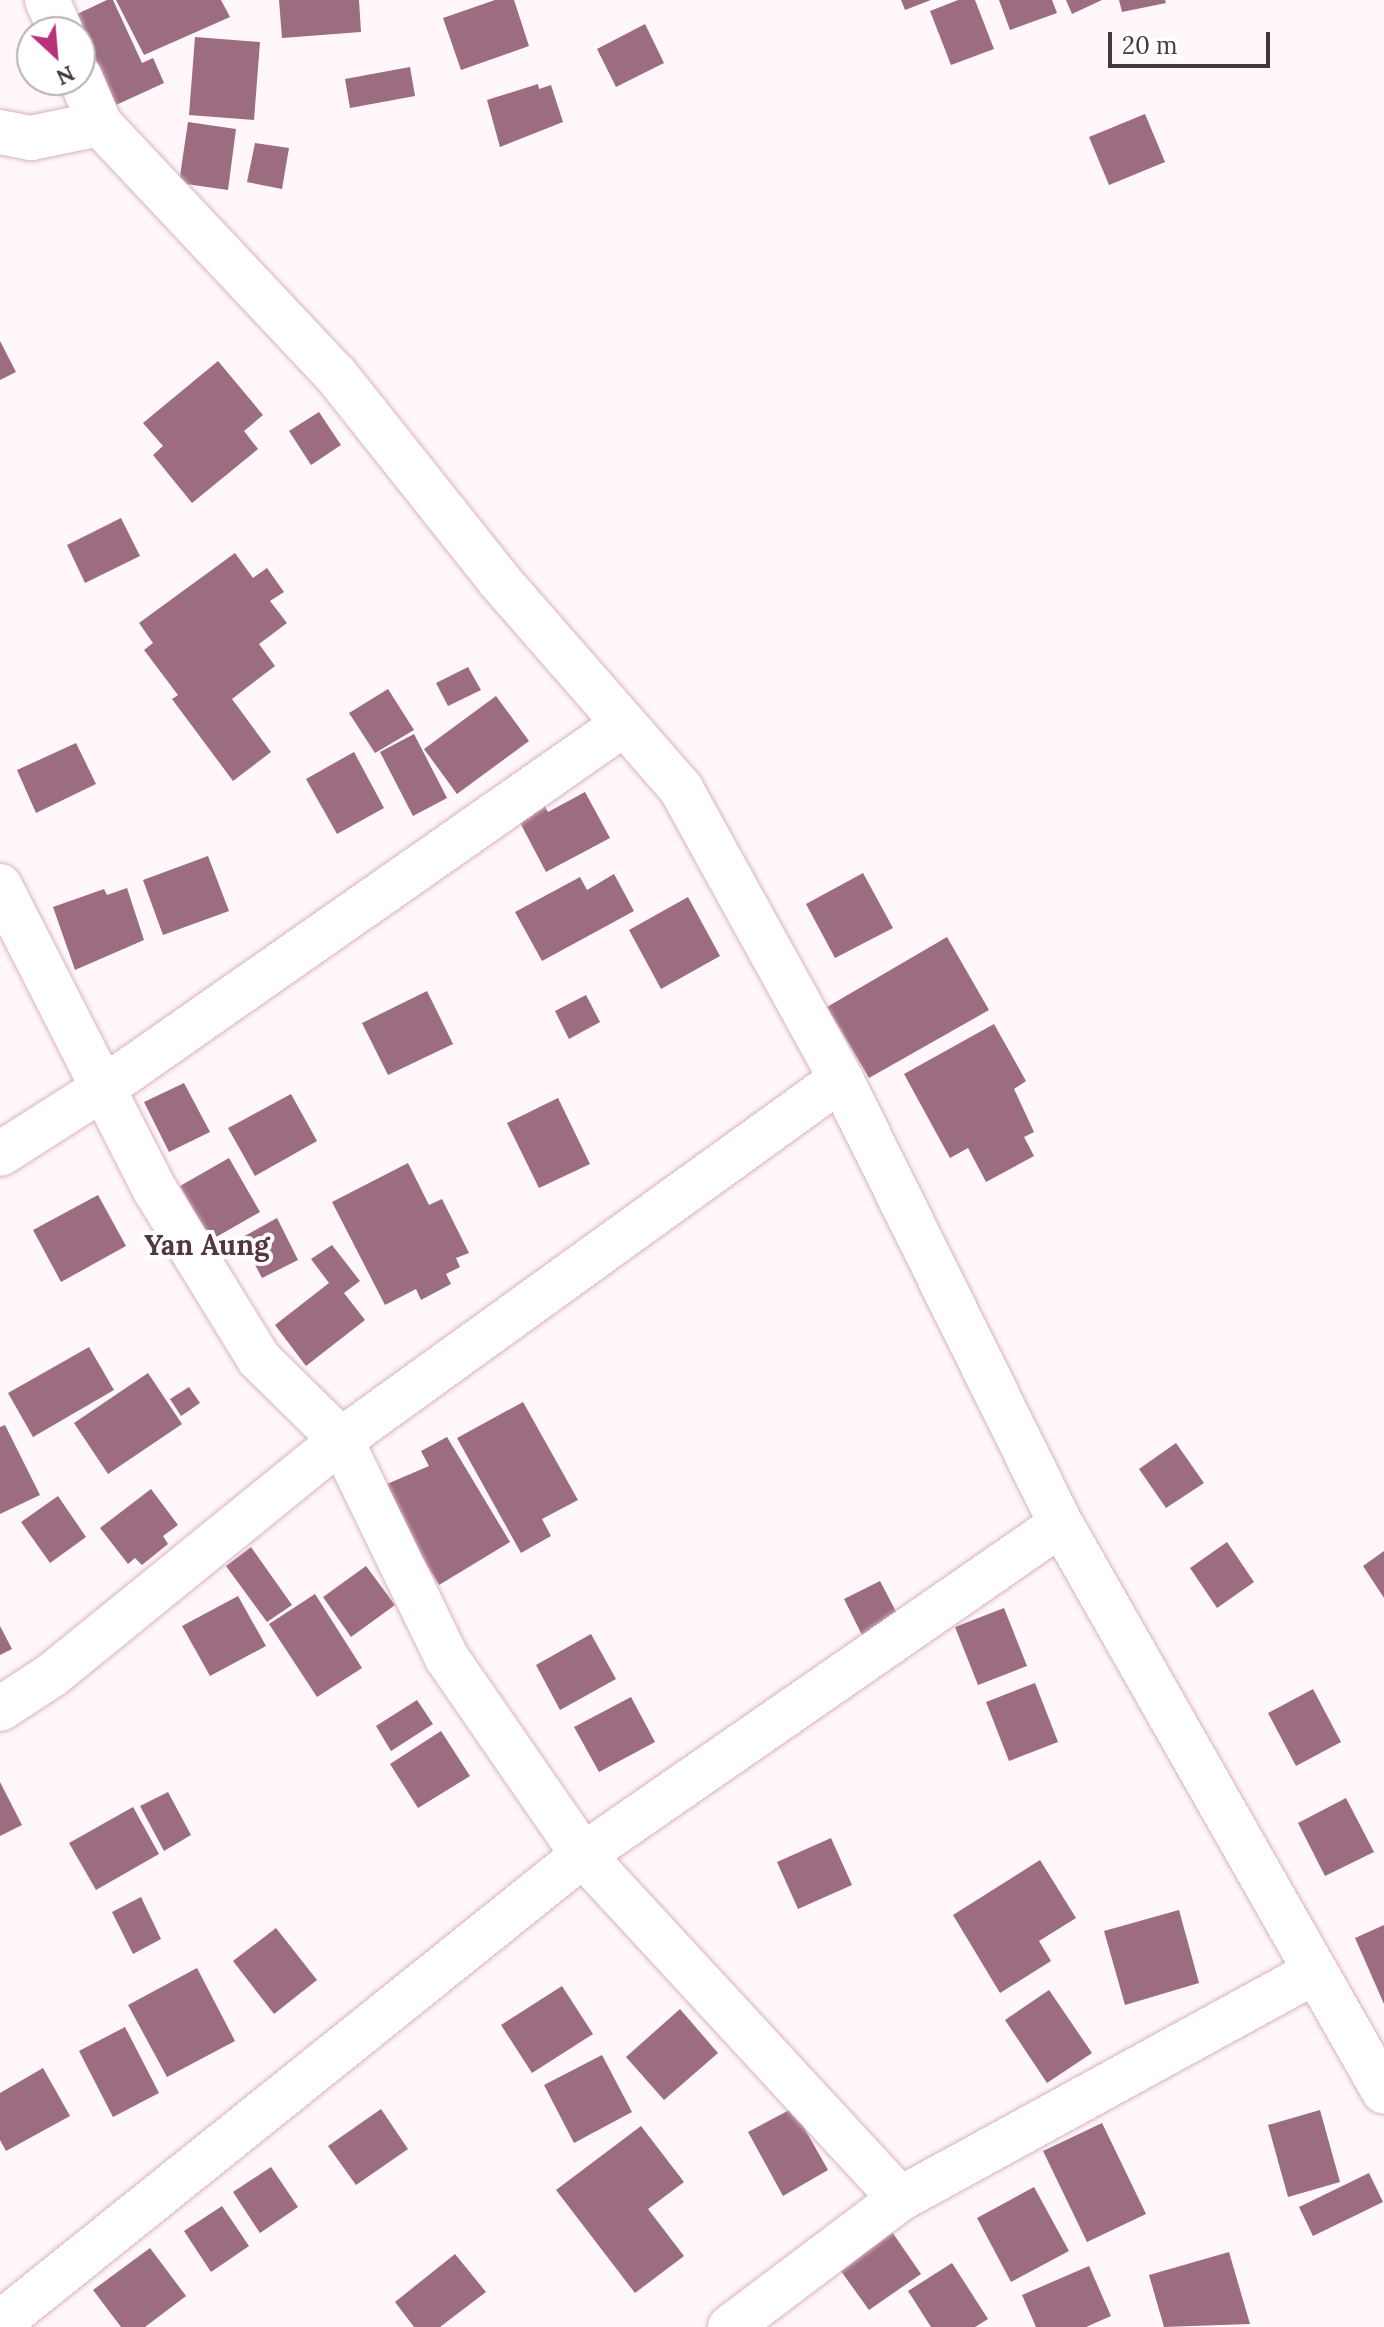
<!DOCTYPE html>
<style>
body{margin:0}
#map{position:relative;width:1384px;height:2327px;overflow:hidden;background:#fff7fa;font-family:Lora,serif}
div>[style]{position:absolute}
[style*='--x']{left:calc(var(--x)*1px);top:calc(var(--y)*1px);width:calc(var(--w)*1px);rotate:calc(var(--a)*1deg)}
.building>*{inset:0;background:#9c6c81}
.roads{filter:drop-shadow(0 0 2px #d8b3c2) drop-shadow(0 0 2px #d8b3c2)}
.minor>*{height:44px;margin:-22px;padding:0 22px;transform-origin:22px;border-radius:22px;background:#fff}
span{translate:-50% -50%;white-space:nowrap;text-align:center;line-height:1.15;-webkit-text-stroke:8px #fff;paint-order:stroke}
.quarter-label{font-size:28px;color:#543643;font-weight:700}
.north{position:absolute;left:16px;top:16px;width:80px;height:80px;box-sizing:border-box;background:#fff;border:2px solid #b5afb1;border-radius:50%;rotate:154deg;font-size:22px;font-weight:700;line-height:32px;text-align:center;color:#46373d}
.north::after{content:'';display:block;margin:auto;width:28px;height:36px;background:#b63279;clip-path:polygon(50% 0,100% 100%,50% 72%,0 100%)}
.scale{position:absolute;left:1108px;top:32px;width:162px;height:36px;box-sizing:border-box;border:4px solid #46373d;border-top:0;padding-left:10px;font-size:24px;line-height:28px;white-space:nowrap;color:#46373d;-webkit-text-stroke:6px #fff;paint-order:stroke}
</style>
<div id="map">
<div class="building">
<i style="clip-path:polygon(107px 0,113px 0,142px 63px,153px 58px,164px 83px,116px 105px,75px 15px)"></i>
<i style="clip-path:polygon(116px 0,221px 0,230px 17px,144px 55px)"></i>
<i style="clip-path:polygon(279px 0,359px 0,361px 32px,282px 38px)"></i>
<i style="clip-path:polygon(495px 0,514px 0,529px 46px,461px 70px,443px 18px)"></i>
<i style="clip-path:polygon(901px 0,931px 0,905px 10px)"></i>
<i style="clip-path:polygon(958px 0,975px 0,994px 49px,951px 65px,930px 11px)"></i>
<i style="clip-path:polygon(999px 0,1052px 0,1057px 13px,1010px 30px)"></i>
<i style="clip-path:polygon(1066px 0,1102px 0,1072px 14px)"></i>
<i style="clip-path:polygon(1119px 0,1165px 0,1166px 3px,1122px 12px)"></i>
<i style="clip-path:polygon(645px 24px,664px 63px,616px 87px,597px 49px)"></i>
<i style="clip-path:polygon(195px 37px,260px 42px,254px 120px,189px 115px)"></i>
<i style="clip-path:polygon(410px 67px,415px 96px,350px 108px,345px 79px)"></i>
<i style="clip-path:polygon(538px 84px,539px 89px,551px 85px,563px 122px,500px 147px,487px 100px)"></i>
<i style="clip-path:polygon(1145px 114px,1165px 162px,1109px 185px,1089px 137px)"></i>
<i style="clip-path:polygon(188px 122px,236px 129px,228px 190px,179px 183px)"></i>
<i style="clip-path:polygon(255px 143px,289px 148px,282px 189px,247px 182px)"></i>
<i style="clip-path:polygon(0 341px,16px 372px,0 380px)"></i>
<i style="clip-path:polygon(218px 361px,263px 415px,244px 431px,258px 449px,192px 503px,153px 455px,163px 446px,143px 423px)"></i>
<i style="clip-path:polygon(319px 412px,341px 445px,311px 465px,289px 431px)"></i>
<i style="clip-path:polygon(121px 518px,140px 556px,85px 583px,67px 545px)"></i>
<i style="clip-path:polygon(235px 553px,253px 578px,267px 568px,284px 592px,270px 601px,287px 623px,259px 644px,275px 666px,232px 699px,271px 752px,233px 781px,172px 699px,178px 695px,144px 650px,153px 643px,139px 623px)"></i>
<i style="clip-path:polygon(468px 667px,481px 690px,448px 706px,436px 683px)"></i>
<i style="clip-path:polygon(388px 689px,414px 730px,375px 753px,349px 713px)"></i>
<i style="clip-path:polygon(496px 696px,529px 741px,457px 794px,424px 749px)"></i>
<i style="clip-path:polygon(414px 734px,447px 798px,413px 816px,380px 752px)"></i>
<i style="clip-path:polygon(76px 743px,96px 784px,36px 813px,17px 770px)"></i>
<i style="clip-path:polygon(354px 752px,384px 808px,337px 834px,306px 779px)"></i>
<i style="clip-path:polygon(585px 792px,610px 838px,546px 872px,516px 815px,542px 802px,548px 812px)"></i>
<i style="clip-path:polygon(208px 856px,229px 911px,163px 935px,143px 880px)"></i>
<i style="clip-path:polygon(863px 873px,893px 928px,835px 958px,806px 904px)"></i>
<i style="clip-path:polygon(614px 874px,634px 911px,542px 961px,515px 912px,580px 877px,587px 890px)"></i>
<i style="clip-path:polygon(127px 888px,144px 940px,75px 970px,53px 907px,104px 889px,107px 895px)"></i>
<i style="clip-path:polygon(688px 897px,720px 956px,661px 989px,629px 930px)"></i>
<i style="clip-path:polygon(947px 937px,989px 1010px,869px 1078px,827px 1007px)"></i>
<i style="clip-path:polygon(427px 991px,453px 1044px,388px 1075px,362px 1023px)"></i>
<i style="clip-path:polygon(586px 995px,600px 1022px,569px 1039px,555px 1011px)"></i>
<i style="clip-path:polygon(994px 1024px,1026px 1081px,1014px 1089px,1034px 1132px,1024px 1137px,1034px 1156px,986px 1182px,968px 1148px,950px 1158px,904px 1074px)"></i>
<i style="clip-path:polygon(184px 1083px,210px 1132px,169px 1152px,144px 1102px)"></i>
<i style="clip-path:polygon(291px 1094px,317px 1141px,255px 1176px,228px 1128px)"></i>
<i style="clip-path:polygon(558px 1098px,590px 1164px,539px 1188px,507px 1123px)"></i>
<i style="clip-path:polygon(229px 1158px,260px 1212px,211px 1240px,180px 1186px)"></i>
<i style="clip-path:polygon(408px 1163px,429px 1205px,442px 1199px,469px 1253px,456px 1258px,460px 1267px,446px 1274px,451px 1284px,421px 1300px,416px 1289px,385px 1305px,332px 1202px)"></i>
<i style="clip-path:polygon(98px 1195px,126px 1246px,61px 1282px,33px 1230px)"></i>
<i style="clip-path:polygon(277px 1218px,298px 1260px,262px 1278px,241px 1238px)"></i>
<i style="clip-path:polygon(332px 1245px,360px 1281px,344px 1293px,365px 1320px,306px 1366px,275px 1325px,329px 1283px,311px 1259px)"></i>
<i style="clip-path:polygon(89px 1347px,114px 1390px,33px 1437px,8px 1393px)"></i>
<i style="clip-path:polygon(148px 1373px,182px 1424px,108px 1474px,74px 1423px)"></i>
<i style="clip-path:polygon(189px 1387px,200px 1403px,181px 1416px,170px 1399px)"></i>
<i style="clip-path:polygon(523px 1402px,578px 1500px,542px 1519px,551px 1536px,521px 1553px,457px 1438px)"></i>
<i style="clip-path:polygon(5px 1425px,40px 1495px,0 1514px,0 1427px)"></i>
<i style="clip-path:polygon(447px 1437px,510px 1542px,439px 1585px,380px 1487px,429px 1466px,421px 1451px)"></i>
<i style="clip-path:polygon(1176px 1443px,1204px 1483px,1166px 1508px,1139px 1469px)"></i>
<i style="clip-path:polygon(151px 1489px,178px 1525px,163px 1536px,168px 1544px,142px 1565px,135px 1558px,128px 1564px,100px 1528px)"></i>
<i style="clip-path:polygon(58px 1496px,86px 1537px,50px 1563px,21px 1522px)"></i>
<i style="clip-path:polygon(1227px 1542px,1254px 1582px,1217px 1608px,1190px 1568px)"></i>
<i style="clip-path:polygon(251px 1547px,292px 1605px,267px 1622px,226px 1566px)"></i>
<i style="clip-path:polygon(1384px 1551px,1384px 1598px,1363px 1566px)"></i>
<i style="clip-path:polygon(366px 1566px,395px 1605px,351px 1637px,323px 1597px)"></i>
<i style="clip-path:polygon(880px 1581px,902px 1623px,865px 1641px,844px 1599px)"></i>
<i style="clip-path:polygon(315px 1594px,362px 1668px,317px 1697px,269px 1624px)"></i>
<i style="clip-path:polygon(238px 1596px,266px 1646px,210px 1676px,182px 1626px)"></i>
<i style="clip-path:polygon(1004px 1608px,1027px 1666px,978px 1685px,955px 1627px)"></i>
<i style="clip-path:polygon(0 1626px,12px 1649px,0 1655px)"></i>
<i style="clip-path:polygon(591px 1634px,616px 1679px,560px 1710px,536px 1665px)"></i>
<i style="clip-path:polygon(1035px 1683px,1058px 1742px,1009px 1761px,986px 1702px)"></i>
<i style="clip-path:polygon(1313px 1689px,1341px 1742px,1296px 1766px,1268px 1713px)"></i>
<i style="clip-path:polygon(631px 1697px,655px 1742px,599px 1772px,574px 1727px)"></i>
<i style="clip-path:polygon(417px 1700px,433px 1724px,391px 1751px,376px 1726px)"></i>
<i style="clip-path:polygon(441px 1731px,470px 1776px,418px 1808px,390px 1764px)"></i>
<i style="clip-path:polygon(0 1782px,22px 1825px,0 1836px)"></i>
<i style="clip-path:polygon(168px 1792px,191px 1835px,164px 1851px,140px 1806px)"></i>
<i style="clip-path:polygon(1346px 1798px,1374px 1852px,1325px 1876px,1298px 1823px)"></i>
<i style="clip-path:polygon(133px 1807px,159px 1854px,96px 1890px,69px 1843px)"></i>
<i style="clip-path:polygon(831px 1838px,852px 1885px,798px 1909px,777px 1862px)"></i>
<i style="clip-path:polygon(1040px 1860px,1076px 1918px,1039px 1941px,1051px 1961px,1000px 1993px,953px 1915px)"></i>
<i style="clip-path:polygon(141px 1897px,161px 1939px,133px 1954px,112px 1912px)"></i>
<i style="clip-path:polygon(1179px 1910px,1199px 1983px,1125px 2005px,1104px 1931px)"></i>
<i style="clip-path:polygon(1384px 1925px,1384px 2004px,1355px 1938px)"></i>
<i style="clip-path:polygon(276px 1928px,317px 1980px,274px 2014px,233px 1961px)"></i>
<i style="clip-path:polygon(197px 1968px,235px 2041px,167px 2077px,128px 2005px)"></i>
<i style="clip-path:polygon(562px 1986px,593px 2034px,532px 2073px,501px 2025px)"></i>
<i style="clip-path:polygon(1049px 1990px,1092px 2053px,1047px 2083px,1005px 2020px)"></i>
<i style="clip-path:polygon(680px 2009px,718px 2053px,664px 2100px,626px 2057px)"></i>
<i style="clip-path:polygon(125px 2027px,159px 2093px,113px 2117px,79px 2051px)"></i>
<i style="clip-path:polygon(602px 2055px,632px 2112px,574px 2143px,544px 2085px)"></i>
<i style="clip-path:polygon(43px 2068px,70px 2116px,6px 2151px,0 2140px,0 2093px)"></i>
<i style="clip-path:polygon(793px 2108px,828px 2170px,783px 2196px,748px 2132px)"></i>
<i style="clip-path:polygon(381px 2109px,408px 2149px,356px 2185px,328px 2146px)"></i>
<i style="clip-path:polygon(1320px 2110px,1340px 2182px,1288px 2197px,1268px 2125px)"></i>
<i style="clip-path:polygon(1102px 2123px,1146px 2214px,1087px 2242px,1043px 2151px)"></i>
<i style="clip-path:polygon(641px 2126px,684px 2182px,648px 2209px,684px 2256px,635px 2293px,556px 2190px)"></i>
<i style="clip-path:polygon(271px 2167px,298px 2207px,260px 2233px,233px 2192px)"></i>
<i style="clip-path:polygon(1369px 2173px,1383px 2202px,1313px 2236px,1299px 2207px)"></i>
<i style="clip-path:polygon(1034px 2187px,1069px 2251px,1011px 2282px,977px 2218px)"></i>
<i style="clip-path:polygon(222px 2206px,249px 2246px,211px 2272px,184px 2231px)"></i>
<i style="clip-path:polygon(890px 2229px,921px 2274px,869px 2310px,838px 2267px)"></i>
<i style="clip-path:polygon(150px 2248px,186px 2296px,145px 2327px,121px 2327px,93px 2290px)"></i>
<i style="clip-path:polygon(1229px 2252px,1250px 2324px,1164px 2327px,1149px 2275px)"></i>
<i style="clip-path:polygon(455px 2254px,486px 2292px,440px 2327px,414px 2327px,395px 2302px)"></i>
<i style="clip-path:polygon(952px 2263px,988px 2319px,975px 2327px,931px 2327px,908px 2291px)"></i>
<i style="clip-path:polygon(1089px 2266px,1111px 2316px,1086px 2327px,1036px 2327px,1022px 2295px)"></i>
</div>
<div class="roads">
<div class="minor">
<i style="--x:47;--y:0;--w:35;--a:66"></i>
<i style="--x:80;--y:77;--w:51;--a:66.9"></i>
<i style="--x:100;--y:124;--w:345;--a:46.8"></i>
<i style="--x:336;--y:375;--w:260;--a:51.5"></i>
<i style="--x:498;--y:579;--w:279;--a:48.9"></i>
<i style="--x:681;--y:789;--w:331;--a:61.1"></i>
<i style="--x:841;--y:1079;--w:496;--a:63.7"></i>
<i style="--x:1061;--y:1524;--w:653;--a:60.37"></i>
<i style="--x:0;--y:132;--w:32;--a:11"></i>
<i style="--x:31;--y:138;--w:70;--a:-11.5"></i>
<i style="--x:0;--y:886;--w:341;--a:63"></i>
<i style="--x:155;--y:1190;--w:198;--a:58.4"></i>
<i style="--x:259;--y:1359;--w:115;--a:44.6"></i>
<i style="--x:341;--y:1440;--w:242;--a:64.1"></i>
<i style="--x:447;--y:1658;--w:239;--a:55.4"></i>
<i style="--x:583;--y:1855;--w:468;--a:47.3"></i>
<i style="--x:0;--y:1154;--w:121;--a:-32.5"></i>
<i style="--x:102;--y:1089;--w:637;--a:-34.96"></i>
<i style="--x:0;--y:1709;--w:62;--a:-33.2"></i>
<i style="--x:52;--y:1675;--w:372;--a:-39.1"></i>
<i style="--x:341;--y:1440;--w:617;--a:-35.83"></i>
<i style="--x:0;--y:2323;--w:748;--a:-38.76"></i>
<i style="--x:583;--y:1855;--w:581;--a:-34.7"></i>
<i style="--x:730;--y:2327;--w:213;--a:-37"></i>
<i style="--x:900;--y:2199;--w:473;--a:-28.7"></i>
</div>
</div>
<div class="quarter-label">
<span style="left:207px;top:1245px">Yan Aung</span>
</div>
<div class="north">N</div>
<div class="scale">20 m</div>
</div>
